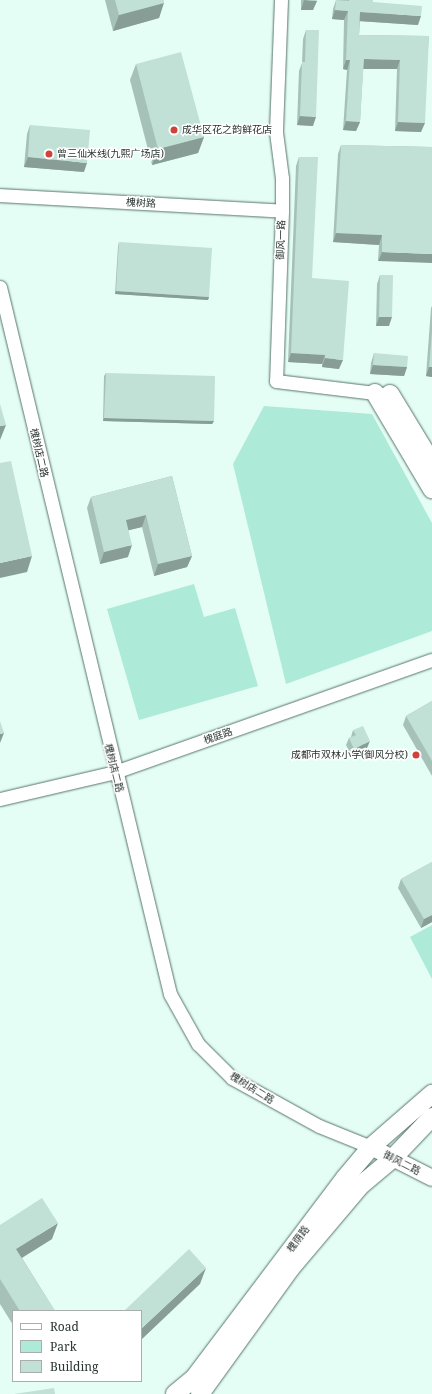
<!DOCTYPE html>
<meta charset="utf-8">
<style>
body{margin:0}
#map{position:relative;width:432px;height:1394px;overflow:hidden;background:#e4fef5;font-family:"Noto Serif","Noto Sans SC",serif}
div>[style]{position:absolute}
[style*='--x']{left:calc(var(--x)*1px);top:calc(var(--y)*1px);width:calc(var(--w)*1px);rotate:calc(var(--a)*1deg)}
.green>*{inset:0;background:#aeead8}
.roads{filter:drop-shadow(0 0 1px #58746b) drop-shadow(0 0 1px #58746b)}
.minor>*{height:13px;margin:-6.5px;padding:0 6.5px;transform-origin:6.5px;border-radius:6.5px;background:#fff}
.tertiary>*{height:16px;margin:-8px;padding:0 8px;transform-origin:8px;border-radius:8px;background:#fff}
.secondary>*{height:18px;margin:-9px;padding:0 9px;transform-origin:9px;border-radius:9px;background:#fff}
.wall>*{inset:0;background:#a6c1b8}
.shaded-wall>*{inset:0;background:#879d96}
.building>*{inset:0;background:#c1e0d6}
.dots>*{width:11px;height:11px;translate:-50% -50%;box-sizing:border-box;border:2px solid #fff;border-radius:50%}
span{translate:-50% -50%;white-space:nowrap;text-align:center;line-height:1.15;-webkit-text-stroke:3px #fff;paint-order:stroke}
.poi-label{font-size:10px;color:#293532}
.left{translate:0 -50%;text-align:left}
.right{translate:-100% -50%;text-align:right}
.street-label{font-size:10px;color:#293532}
.legend{position:absolute;left:12px;top:1310px;width:130px;height:72px;box-sizing:border-box;background:#fff;border:1px solid #a9aead;margin:0;padding:5px 7px;list-style:none;font-size:12px;color:#293532}
.legend li{display:flex;align-items:center;gap:8px;height:20px}
.legend b{width:20px;border:1px solid #a9aead}
</style>
<div id="map">
<div class="green">
<i style="clip-path:polygon(264px 406px,372px 414px,432px 523px,432px 631px,286px 684px,233px 464px)"></i>
<i style="clip-path:polygon(194px 584px,204px 617px,235px 608px,258px 686px,139px 720px,107px 609px)"></i>
<i style="clip-path:polygon(432px 925px,432px 979px,410px 937px)"></i>
</div>
<div class="roads">
<div class="minor">
<i style="--x:281;--y:0;--w:132;--a:92.2"></i>
<i style="--x:276;--y:132;--w:46;--a:82.6"></i>
<i style="--x:282;--y:178;--w:33;--a:90"></i>
<i style="--x:282;--y:211;--w:170;--a:92"></i>
<i style="--x:276;--y:381;--w:108;--a:6.9"></i>
<i style="--x:0;--y:195;--w:282;--a:3.2"></i>
<i style="--x:0;--y:287;--w:727;--a:76.48"></i>
<i style="--x:170;--y:994;--w:57;--a:60.8"></i>
<i style="--x:198;--y:1044;--w:48;--a:45"></i>
<i style="--x:232;--y:1078;--w:99;--a:28.9"></i>
<i style="--x:319;--y:1126;--w:56;--a:22"></i>
<i style="--x:0;--y:799;--w:118;--a:-13.2"></i>
<i style="--x:115;--y:772;--w:336;--a:-19.5"></i>
</div>
<div class="tertiary">
<i style="--x:371;--y:1147;--w:68;--a:26.9"></i>
</div>
<div class="secondary">
<i style="--x:375;--y:393;--w:112;--a:59.3"></i>
<i style="--x:390;--y:394;--w:81;--a:58.7"></i>
<i style="--x:175;--y:1394;--w:26;--a:-40"></i>
<i style="--x:195;--y:1377;--w:249;--a:-53"></i>
<i style="--x:345;--y:1178;--w:40;--a:-50"></i>
<i style="--x:371;--y:1147;--w:81;--a:-41"></i>
<i style="--x:200;--y:1394;--w:154;--a:-54.2"></i>
<i style="--x:290;--y:1269;--w:110;--a:-49.8"></i>
<i style="--x:361;--y:1185;--w:40;--a:-40"></i>
<i style="--x:392;--y:1159;--w:58;--a:-46.4"></i>
</div>
</div>
<div class="wall">
<i style="clip-path:polygon(105px 0,164px 0,159px 18px,113px 31px)"></i>
<i style="clip-path:polygon(301px 0,317px 0,313px 10px,301px 10px)"></i>
<i style="clip-path:polygon(336px 0,373px 0,373px 2px,418px 25px,360px 21px,359px 35px,429px 36px,421px 132px,395px 131px,397px 69px,363px 69px,360px 122px,356px 131px,343px 130px,347px 70px,343px 69px,344px 20px,332px 19px,333px 9px)"></i>
<i style="clip-path:polygon(306px 30px,313px 126px,297px 125px,299px 71px,302px 63px,303px 39px)"></i>
<i style="clip-path:polygon(136px 64px,204px 137px,198px 153px,152px 165px,130px 80px)"></i>
<i style="clip-path:polygon(30px 125px,84px 172px,24px 167px,27px 134px)"></i>
<i style="clip-path:polygon(341px 145px,432px 147px,378px 261px,379px 245px,333px 242px,338px 154px)"></i>
<i style="clip-path:polygon(299px 157px,312px 278px,339px 369px,322px 367px,322px 364px,288px 362px,296px 166px)"></i>
<i style="clip-path:polygon(119px 242px,209px 297px,208px 300px,115px 294px,118px 246px)"></i>
<i style="clip-path:polygon(380px 275px,389px 326px,376px 326px,377px 284px)"></i>
<i style="clip-path:polygon(432px 306px,432px 377px,426px 376px,431px 308px)"></i>
<i style="clip-path:polygon(374px 353px,407px 367px,404px 376px,370px 374px,371px 363px)"></i>
<i style="clip-path:polygon(106px 373px,214px 421px,212px 424px,103px 421px,104px 376px)"></i>
<i style="clip-path:polygon(172px 476px,192px 556px,187px 567px,154px 576px,142px 527px,128px 530px,128px 557px,100px 564px,87px 508px,91px 497px)"></i>
<i style="clip-path:polygon(432px 701px,432px 776px,403px 725px,406px 716px)"></i>
<i style="clip-path:polygon(353px 730px,367px 748px,351px 755px,346px 745px,349px 738px,351px 737px)"></i>
<i style="clip-path:polygon(432px 862px,432px 922px,421px 928px,398px 888px,401px 879px)"></i>
<i style="clip-path:polygon(0 1225px,52px 1239px,22px 1258px,55px 1311px,13px 1311px,13px 1325px,0 1304px)"></i>
</div>
<div class="shaded-wall">
<i style="clip-path:polygon(304px 0,317px 1px,313px 10px,301px 10px)"></i>
<i style="clip-path:polygon(164px 3px,159px 18px,113px 31px,119px 15px)"></i>
<i style="clip-path:polygon(335px 10px,348px 11px,344px 20px,332px 19px)"></i>
<i style="clip-path:polygon(360px 12px,421px 16px,418px 25px,357px 21px)"></i>
<i style="clip-path:polygon(364px 59px,400px 60px,397px 69px,361px 69px)"></i>
<i style="clip-path:polygon(346px 60px,350px 60px,347px 70px,343px 69px)"></i>
<i style="clip-path:polygon(300px 116px,316px 117px,313px 126px,297px 125px)"></i>
<i style="clip-path:polygon(346px 121px,360px 122px,356px 131px,343px 130px)"></i>
<i style="clip-path:polygon(398px 122px,425px 123px,421px 132px,395px 131px)"></i>
<i style="clip-path:polygon(204px 137px,198px 153px,152px 165px,158px 149px)"></i>
<i style="clip-path:polygon(28px 157px,87px 163px,84px 172px,24px 167px)"></i>
<i style="clip-path:polygon(336px 233px,382px 235px,379px 245px,333px 242px)"></i>
<i style="clip-path:polygon(382px 252px,432px 254px,432px 263px,378px 261px)"></i>
<i style="clip-path:polygon(116px 291px,209px 297px,208px 300px,115px 294px)"></i>
<i style="clip-path:polygon(379px 317px,392px 317px,389px 326px,376px 326px)"></i>
<i style="clip-path:polygon(291px 353px,325px 355px,322px 364px,288px 362px)"></i>
<i style="clip-path:polygon(325px 358px,343px 360px,339px 369px,322px 367px)"></i>
<i style="clip-path:polygon(373px 365px,407px 367px,404px 376px,370px 374px)"></i>
<i style="clip-path:polygon(429px 367px,432px 367px,432px 377px,426px 376px)"></i>
<i style="clip-path:polygon(104px 418px,214px 421px,212px 424px,103px 421px)"></i>
<i style="clip-path:polygon(6px 425px,0 440px,0 441px,0 426px)"></i>
<i style="clip-path:polygon(146px 515px,142px 527px,122px 532px,126px 520px)"></i>
<i style="clip-path:polygon(132px 545px,128px 557px,100px 564px,104px 552px)"></i>
<i style="clip-path:polygon(32px 556px,27px 572px,0 578px,0 563px)"></i>
<i style="clip-path:polygon(192px 556px,187px 567px,154px 576px,158px 564px)"></i>
<i style="clip-path:polygon(4px 733px,0 743px,0 734px)"></i>
<i style="clip-path:polygon(370px 741px,367px 748px,351px 755px,354px 749px)"></i>
<i style="clip-path:polygon(432px 915px,432px 922px,421px 928px,424px 919px)"></i>
<i style="clip-path:polygon(58px 1223px,52px 1239px,10px 1265px,16px 1249px)"></i>
<i style="clip-path:polygon(206px 1268px,200px 1284px,141px 1340px,141px 1329px)"></i>
</div>
<div class="building">
<i style="clip-path:polygon(115px 0,164px 0,164px 3px,119px 15px)"></i>
<i style="clip-path:polygon(304px 0,317px 0,317px 1px)"></i>
<i style="clip-path:polygon(336px 0,349px 1px,349px 0,373px 0,373px 2px,422px 6px,421px 16px,360px 12px,359px 35px,429px 36px,425px 123px,398px 122px,400px 60px,364px 59px,360px 122px,346px 121px,350px 60px,346px 60px,348px 11px,335px 10px)"></i>
<i style="clip-path:polygon(306px 30px,319px 30px,316px 117px,300px 116px,302px 62px,305px 62px)"></i>
<i style="clip-path:polygon(181px 52px,204px 137px,158px 149px,136px 64px)"></i>
<i style="clip-path:polygon(30px 125px,90px 130px,87px 163px,28px 157px)"></i>
<i style="clip-path:polygon(341px 145px,432px 147px,432px 254px,382px 252px,382px 235px,336px 233px)"></i>
<i style="clip-path:polygon(299px 157px,318px 157px,312px 278px,349px 281px,343px 360px,325px 358px,325px 355px,291px 353px)"></i>
<i style="clip-path:polygon(119px 242px,212px 248px,209px 297px,116px 291px)"></i>
<i style="clip-path:polygon(380px 275px,393px 275px,392px 317px,379px 317px)"></i>
<i style="clip-path:polygon(432px 331px,432px 367px,429px 367px)"></i>
<i style="clip-path:polygon(374px 353px,408px 356px,407px 367px,373px 365px)"></i>
<i style="clip-path:polygon(106px 373px,215px 376px,214px 421px,104px 418px)"></i>
<i style="clip-path:polygon(0 404px,6px 425px,0 426px)"></i>
<i style="clip-path:polygon(11px 461px,32px 556px,0 563px,0 463px)"></i>
<i style="clip-path:polygon(172px 476px,192px 556px,158px 564px,146px 515px,126px 520px,132px 545px,104px 552px,91px 497px)"></i>
<i style="clip-path:polygon(432px 701px,432px 761px,406px 716px)"></i>
<i style="clip-path:polygon(0 721px,4px 733px,0 734px)"></i>
<i style="clip-path:polygon(363px 726px,370px 741px,354px 749px,349px 738px,356px 735px,353px 730px)"></i>
<i style="clip-path:polygon(432px 862px,432px 915px,424px 919px,401px 879px)"></i>
<i style="clip-path:polygon(42px 1198px,58px 1223px,16px 1249px,55px 1311px,20px 1311px,0 1279px,0 1225px)"></i>
<i style="clip-path:polygon(189px 1249px,206px 1268px,141px 1329px,141px 1311px,124px 1311px)"></i>
<i style="clip-path:polygon(54px 1388px,55px 1394px,14px 1394px)"></i>
</div>
<div class="dots">
<i style="left:174px;top:130px;background:#d0423c"></i>
<i style="left:49px;top:154px;background:#d0423c"></i>
<i style="left:416px;top:755px;background:#d0423c"></i>
</div>
<div class="poi-label">
<span class="left" style="left:182px;top:130px">成华区花之韵鲜花店</span>
<span class="left" style="left:57px;top:154px">曾三仙米线(九熙广场店)</span>
<span class="right" style="left:408px;top:755px">成都市双林小学(御风分校)</span>
</div>
<div class="street-label">
<span style="left:141px;top:203px;rotate:3deg">槐树路</span>
<span style="left:281px;top:240px;rotate:-88deg">御风一路</span>
<span style="left:39px;top:453px;rotate:77deg">槐树店二路</span>
<span style="left:218px;top:736px;rotate:-19deg">槐庭路</span>
<span style="left:114px;top:768px;rotate:76deg">槐树店二路</span>
<span style="left:252px;top:1088px;rotate:32deg">槐树店二路</span>
<span style="left:402px;top:1163px;rotate:27deg">御风二路</span>
<span style="left:298px;top:1239px;rotate:-53deg">槐荫路</span>
</div>
<ul class="legend">
<li><b style="height:5px;background:#fff"></b>Road</li>
<li><b style="height:11px;background:#aeead8"></b>Park</li>
<li><b style="height:11px;background:#c1e0d6"></b>Building</li>
</ul>
</div>
